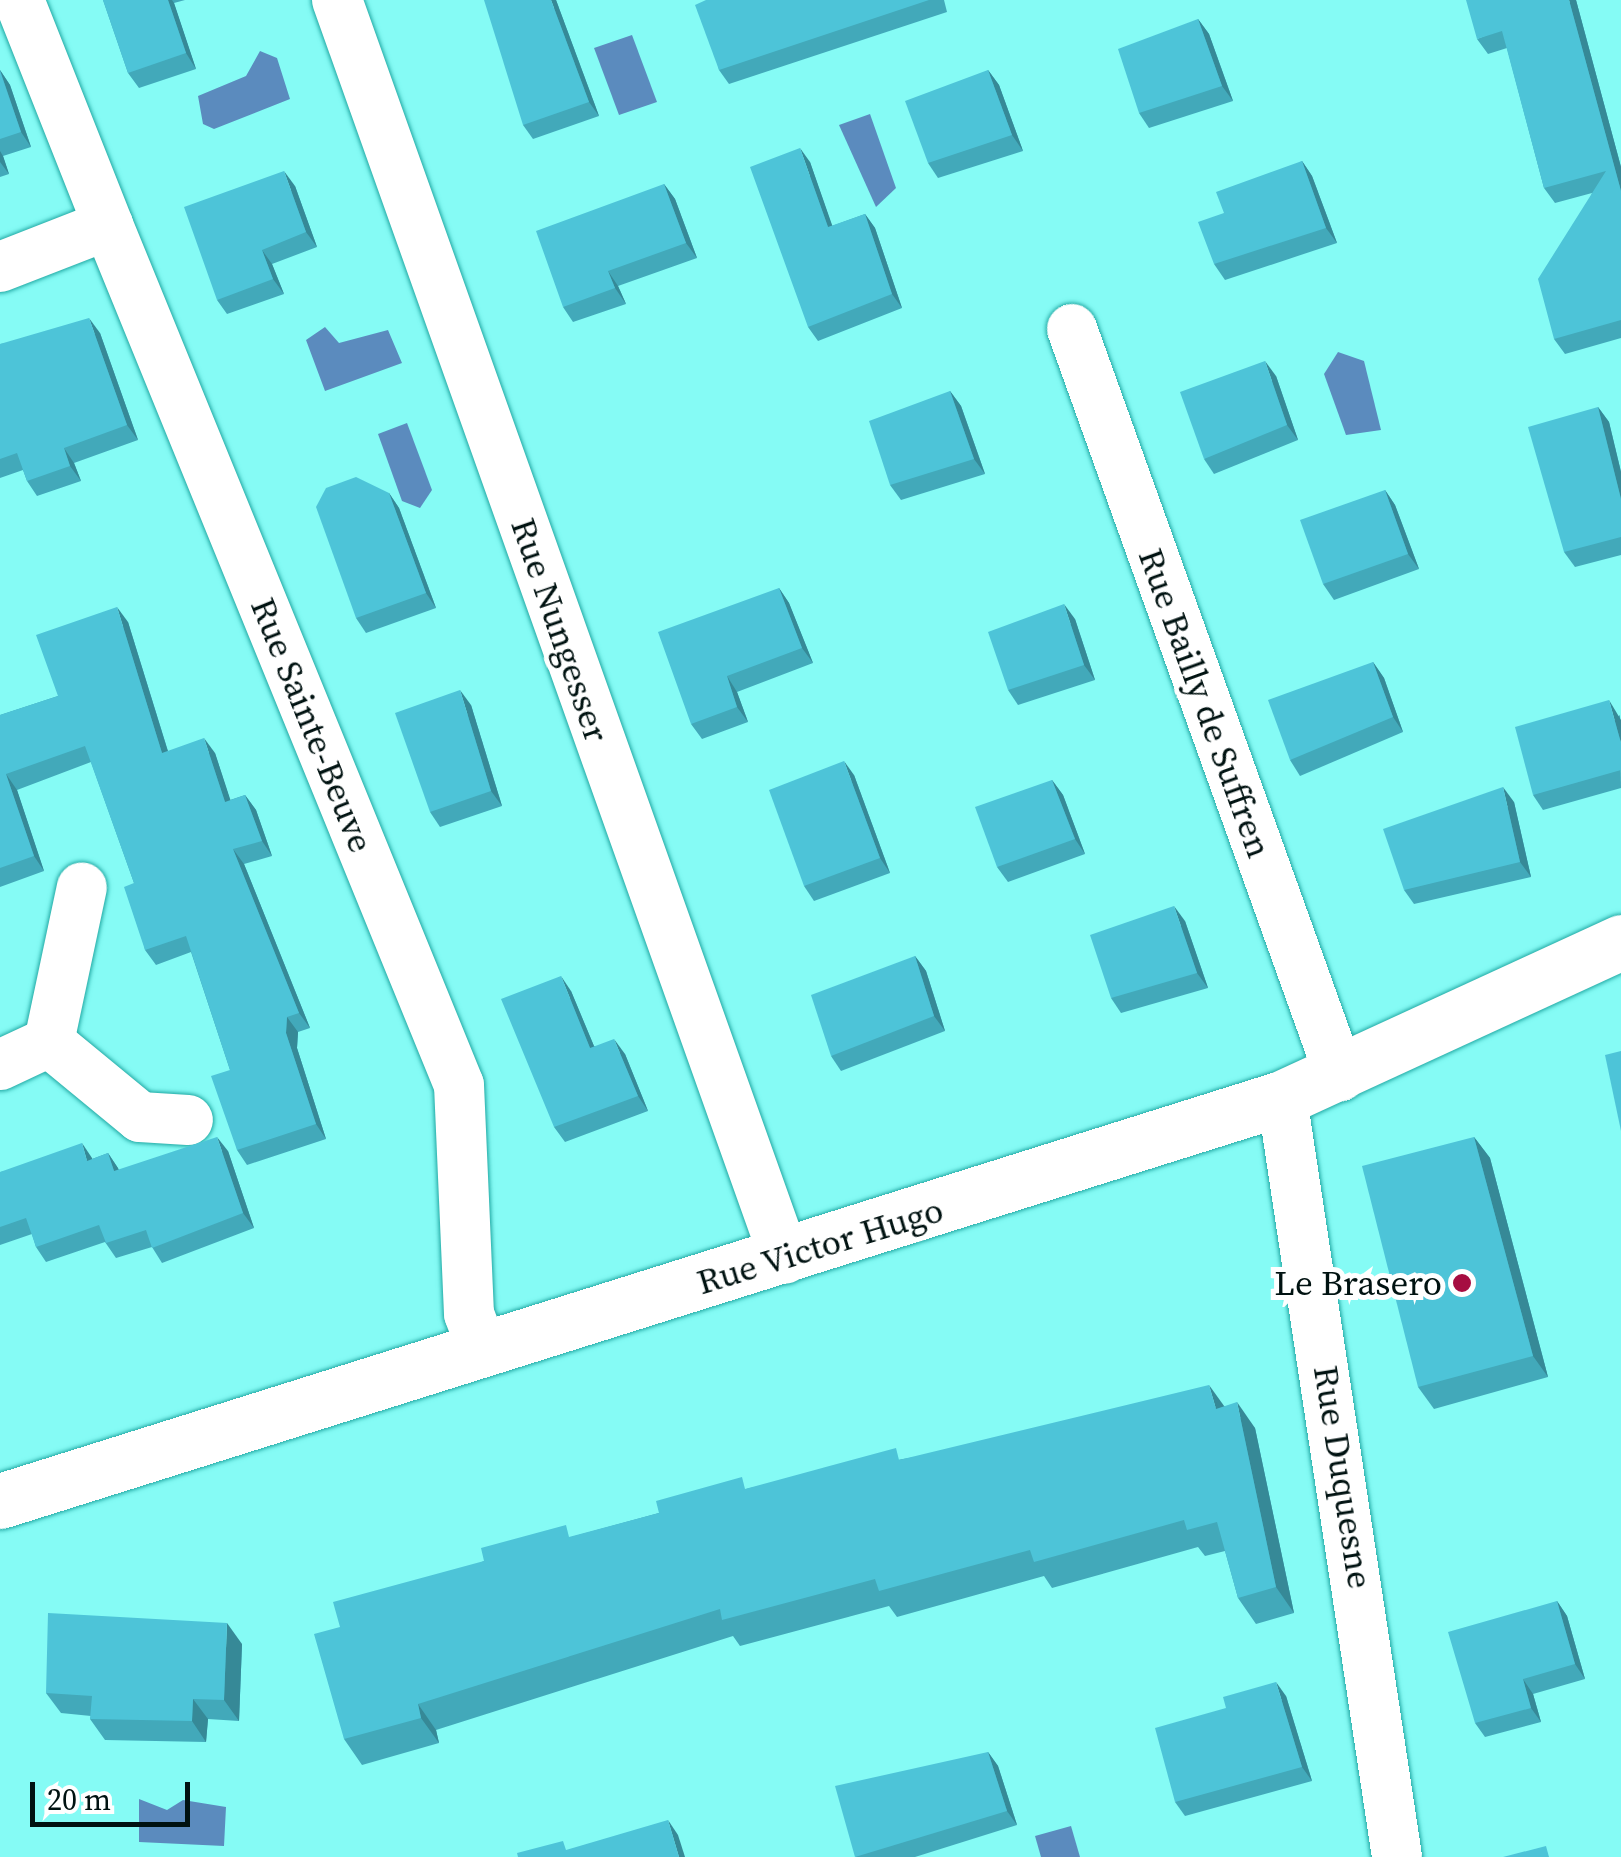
<!DOCTYPE html>
<style>
body{margin:0}
#map{position:relative;width:1621px;height:1857px;overflow:hidden;background:#85fbf5;font-family:"Source Serif 4",serif}
div>[style]{position:absolute}
[style*='--x']{left:calc(var(--x)*1px);top:calc(var(--y)*1px);width:calc(var(--w)*1px);rotate:calc(var(--a)*1deg)}
.water>*{inset:0;background:#5b8bbe}
.roads{filter:drop-shadow(0 0 2px #22a9a4) drop-shadow(0 0 2px #22a9a4)}
.street>*{height:50px;margin:-25px;padding:0 25px;transform-origin:25px;border-radius:25px;background:#fff}
.secondary>*{height:55px;margin:-27.5px;padding:0 27.5px;transform-origin:27.5px;border-radius:27.5px;background:#fff}
.wall>*{inset:0;background:#42a9ba}
.shaded-wall>*{inset:0;background:#368997}
.building>*{inset:0;background:#4dc4d8}
.dots>*{width:28px;height:28px;translate:-50% -50%;box-sizing:border-box;border:5px solid #fff;border-radius:50%}
span{translate:-50% -50%;white-space:nowrap;text-align:center;line-height:1.15;-webkit-text-stroke:10px #fff;paint-order:stroke}
.street-label{font-size:35px;color:#001211}
.poi-label{font-size:35px;color:#001211}
.right{translate:-100% -50%;text-align:right}
.scale{position:absolute;left:30px;top:1782px;width:160px;height:45px;box-sizing:border-box;border:5px solid #001211;border-top:0;padding-left:12px;font-size:30px;line-height:35px;white-space:nowrap;color:#001211;-webkit-text-stroke:8px #fff;paint-order:stroke}
</style>
<div id="map">
<div class="water">
<i style="clip-path:polygon(632px 35px,657px 102px,619px 115px,594px 48px)"></i>
<i style="clip-path:polygon(260px 51px,277px 58px,290px 99px,214px 129px,203px 124px,198px 96px,246px 76px)"></i>
<i style="clip-path:polygon(870px 114px,896px 188px,876px 207px,839px 125px)"></i>
<i style="clip-path:polygon(325px 327px,339px 343px,388px 330px,402px 363px,325px 391px,306px 340px)"></i>
<i style="clip-path:polygon(1338px 352px,1364px 361px,1381px 430px,1346px 435px,1324px 374px)"></i>
<i style="clip-path:polygon(407px 423px,432px 490px,420px 508px,402px 501px,378px 434px)"></i>
<i style="clip-path:polygon(139px 1799px,167px 1810px,183px 1800px,226px 1807px,224px 1846px,139px 1842px)"></i>
<i style="clip-path:polygon(1071px 1826px,1080px 1857px,1041px 1857px,1035px 1836px)"></i>
</div>
<div class="roads">
<div class="street">
<i style="--x:19;--y:0;--w:242;--a:68.4"></i>
<i style="--x:337;--y:0;--w:1336;--a:70.41"></i>
<i style="--x:0;--y:267;--w:116;--a:-21.3"></i>
<i style="--x:108;--y:225;--w:929;--a:67.8"></i>
<i style="--x:459;--y:1085;--w:229;--a:87.5"></i>
<i style="--x:469;--y:1314;--w:39;--a:69"></i>
<i style="--x:1072;--y:329;--w:794;--a:70.26"></i>
<i style="--x:49;--y:1042;--w:118;--a:39.5"></i>
<i style="--x:140;--y:1117;--w:48;--a:3.6"></i>
<i style="--x:0;--y:1065;--w:54;--a:-25.1"></i>
<i style="--x:49;--y:1042;--w:158;--a:-78"></i>
<i style="--x:1282;--y:1098;--w:768;--a:81.38"></i>
</div>
<div class="secondary">
<i style="--x:0;--y:1501;--w:1344;--a:-17.45"></i>
<i style="--x:1282;--y:1098;--w:373;--a:-24.7"></i>
</div>
</div>
<div class="wall">
<i style="clip-path:polygon(103px 0,185px 0,174px 3px,196px 69px,139px 88px,128px 73px)"></i>
<i style="clip-path:polygon(556px 0,599px 116px,533px 139px,523px 125px)"></i>
<i style="clip-path:polygon(706px 0,944px 0,947px 12px,729px 84px,719px 70px)"></i>
<i style="clip-path:polygon(1576px 0,1621px 167px,1621px 338px,1565px 354px,1554px 339px,1592px 193px,1555px 203px,1544px 188px,1507px 48px,1488px 54px,1477px 39px)"></i>
<i style="clip-path:polygon(1198px 19px,1209px 34px,1233px 101px,1149px 128px,1139px 113px)"></i>
<i style="clip-path:polygon(0 70px,10px 85px,31px 147px,3px 156px,9px 174px,0 177px)"></i>
<i style="clip-path:polygon(988px 70px,999px 85px,1023px 151px,938px 178px,928px 163px)"></i>
<i style="clip-path:polygon(1302px 161px,1312px 176px,1337px 243px,1225px 280px,1214px 264px,1224px 213px)"></i>
<i style="clip-path:polygon(810px 162px,832px 226px,865px 214px,875px 228px,902px 308px,818px 341px,808px 327px)"></i>
<i style="clip-path:polygon(664px 184px,675px 199px,697px 258px,618px 286px,626px 304px,573px 322px,563px 307px)"></i>
<i style="clip-path:polygon(295px 186px,317px 247px,272px 264px,284px 294px,227px 314px,217px 300px)"></i>
<i style="clip-path:polygon(100px 333px,138px 440px,74px 463px,81px 481px,37px 496px,27px 481px,23px 470px,0 478px,0 344px)"></i>
<i style="clip-path:polygon(1276px 376px,1298px 440px,1214px 474px,1204px 459px)"></i>
<i style="clip-path:polygon(950px 391px,961px 406px,985px 474px,901px 500px,890px 485px)"></i>
<i style="clip-path:polygon(1598px 407px,1609px 422px,1621px 472px,1621px 555px,1575px 567px,1564px 552px)"></i>
<i style="clip-path:polygon(1385px 490px,1395px 505px,1419px 569px,1334px 600px,1323px 584px)"></i>
<i style="clip-path:polygon(389px 493px,399px 508px,436px 608px,366px 633px,356px 618px)"></i>
<i style="clip-path:polygon(779px 588px,789px 603px,813px 663px,737px 692px,748px 722px,702px 739px,691px 724px)"></i>
<i style="clip-path:polygon(1075px 619px,1095px 680px,1018px 705px,1008px 690px)"></i>
<i style="clip-path:polygon(128px 622px,168px 751px,215px 753px,230px 800px,245px 795px,256px 810px,272px 856px,244px 864px,310px 1028px,298px 1032px,297px 1048px,326px 1139px,247px 1165px,237px 1150px,230px 1070px,191px 952px,156px 965px,145px 950px,134px 883px,91px 762px,17px 790px,44px 871px,0 887px,0 715px,58px 696px)"></i>
<i style="clip-path:polygon(1373px 662px,1384px 678px,1403px 732px,1300px 776px,1290px 760px)"></i>
<i style="clip-path:polygon(471px 705px,502px 806px,440px 827px,430px 812px)"></i>
<i style="clip-path:polygon(1620px 715px,1621px 788px,1543px 810px,1533px 795px)"></i>
<i style="clip-path:polygon(854px 775px,890px 873px,814px 901px,804px 886px)"></i>
<i style="clip-path:polygon(1052px 780px,1063px 795px,1085px 854px,1008px 882px,997px 867px)"></i>
<i style="clip-path:polygon(1514px 802px,1531px 877px,1414px 904px,1404px 890px)"></i>
<i style="clip-path:polygon(1185px 921px,1208px 988px,1121px 1013px,1111px 998px)"></i>
<i style="clip-path:polygon(915px 956px,926px 971px,945px 1031px,841px 1071px,831px 1056px)"></i>
<i style="clip-path:polygon(571px 991px,594px 1046px,625px 1054px,648px 1111px,565px 1142px,554px 1127px)"></i>
<i style="clip-path:polygon(1474px 1137px,1490px 1158px,1548px 1377px,1434px 1409px,1418px 1387px)"></i>
<i style="clip-path:polygon(228px 1151px,254px 1228px,162px 1263px,152px 1247px,116px 1258px,105px 1242px,46px 1262px,36px 1247px,32px 1234px,0 1245px,0 1172px,92px 1159px,108px 1153px,119px 1170px)"></i>
<i style="clip-path:polygon(1224px 1406px,1255px 1428px,1294px 1613px,1256px 1624px,1238px 1598px,1225px 1551px,1205px 1556px,1198px 1547px,1052px 1588px,1044px 1576px,897px 1617px,889px 1606px,740px 1646px,733px 1636px,436px 1730px,439px 1743px,362px 1765px,344px 1739px,340px 1627px,484px 1561px,750px 1488px,903px 1459px)"></i>
<i style="clip-path:polygon(1557px 1601px,1567px 1616px,1585px 1679px,1533px 1694px,1541px 1722px,1485px 1737px,1475px 1723px)"></i>
<i style="clip-path:polygon(242px 1644px,239px 1721px,208px 1719px,206px 1742px,105px 1740px,90px 1719px,91px 1716px,61px 1713px,46px 1693px)"></i>
<i style="clip-path:polygon(1286px 1696px,1312px 1781px,1185px 1816px,1175px 1802px)"></i>
<i style="clip-path:polygon(988px 1752px,998px 1766px,1017px 1825px,915px 1857px,855px 1857px)"></i>
</div>
<div class="shaded-wall">
<i style="clip-path:polygon(168px 0,172px 0,174px 3px,196px 69px,186px 53px)"></i>
<i style="clip-path:polygon(551px 0,556px 0,599px 116px,589px 102px)"></i>
<i style="clip-path:polygon(1569px 0,1576px 0,1621px 167px,1621px 191px)"></i>
<i style="clip-path:polygon(1198px 19px,1209px 34px,1233px 101px,1222px 86px)"></i>
<i style="clip-path:polygon(0 70px,10px 85px,31px 147px,21px 132px)"></i>
<i style="clip-path:polygon(988px 70px,999px 85px,1023px 151px,1012px 135px)"></i>
<i style="clip-path:polygon(800px 148px,810px 162px,838px 242px,828px 227px)"></i>
<i style="clip-path:polygon(0 151px,3px 156px,9px 174px,0 162px)"></i>
<i style="clip-path:polygon(1302px 161px,1312px 176px,1337px 243px,1326px 228px)"></i>
<i style="clip-path:polygon(284px 171px,295px 186px,317px 247px,306px 232px)"></i>
<i style="clip-path:polygon(664px 184px,675px 199px,697px 258px,686px 243px)"></i>
<i style="clip-path:polygon(865px 214px,875px 228px,902px 308px,892px 294px)"></i>
<i style="clip-path:polygon(262px 250px,272px 264px,284px 294px,273px 279px)"></i>
<i style="clip-path:polygon(608px 271px,618px 286px,626px 304px,615px 288px)"></i>
<i style="clip-path:polygon(89px 318px,100px 333px,138px 440px,127px 425px)"></i>
<i style="clip-path:polygon(1265px 361px,1276px 376px,1298px 440px,1287px 425px)"></i>
<i style="clip-path:polygon(950px 391px,961px 406px,985px 474px,974px 459px)"></i>
<i style="clip-path:polygon(1598px 407px,1609px 422px,1621px 472px,1621px 499px)"></i>
<i style="clip-path:polygon(64px 448px,74px 463px,81px 481px,70px 466px)"></i>
<i style="clip-path:polygon(1385px 490px,1395px 505px,1419px 569px,1408px 554px)"></i>
<i style="clip-path:polygon(389px 493px,399px 508px,436px 608px,426px 593px)"></i>
<i style="clip-path:polygon(779px 588px,789px 603px,813px 663px,802px 648px)"></i>
<i style="clip-path:polygon(1064px 604px,1075px 619px,1095px 680px,1084px 665px)"></i>
<i style="clip-path:polygon(117px 607px,128px 622px,173px 768px,162px 753px)"></i>
<i style="clip-path:polygon(1373px 662px,1384px 678px,1403px 732px,1393px 717px)"></i>
<i style="clip-path:polygon(727px 676px,737px 692px,748px 722px,737px 707px)"></i>
<i style="clip-path:polygon(460px 690px,471px 705px,502px 806px,491px 791px)"></i>
<i style="clip-path:polygon(1609px 700px,1621px 720px,1621px 743px)"></i>
<i style="clip-path:polygon(204px 738px,215px 753px,236px 817px,225px 802px)"></i>
<i style="clip-path:polygon(844px 761px,854px 775px,890px 873px,880px 858px)"></i>
<i style="clip-path:polygon(6px 774px,17px 790px,44px 871px,34px 856px)"></i>
<i style="clip-path:polygon(1052px 780px,1063px 795px,1085px 854px,1075px 839px)"></i>
<i style="clip-path:polygon(1503px 787px,1514px 802px,1531px 877px,1520px 862px)"></i>
<i style="clip-path:polygon(245px 795px,256px 810px,272px 856px,262px 841px)"></i>
<i style="clip-path:polygon(233px 849px,244px 864px,310px 1028px,299px 1013px)"></i>
<i style="clip-path:polygon(1174px 906px,1185px 921px,1208px 988px,1197px 973px)"></i>
<i style="clip-path:polygon(915px 956px,926px 971px,945px 1031px,934px 1016px)"></i>
<i style="clip-path:polygon(561px 976px,571px 991px,601px 1063px,590px 1048px)"></i>
<i style="clip-path:polygon(287px 1017px,298px 1032px,297px 1048px,326px 1139px,316px 1124px,286px 1033px)"></i>
<i style="clip-path:polygon(614px 1039px,625px 1054px,648px 1111px,638px 1096px)"></i>
<i style="clip-path:polygon(217px 1137px,228px 1151px,254px 1228px,243px 1213px)"></i>
<i style="clip-path:polygon(1474px 1137px,1490px 1158px,1548px 1377px,1533px 1356px)"></i>
<i style="clip-path:polygon(82px 1143px,92px 1158px,98px 1176px,87px 1161px)"></i>
<i style="clip-path:polygon(108px 1153px,118px 1168px,125px 1186px,114px 1171px)"></i>
<i style="clip-path:polygon(1209px 1385px,1227px 1410px,1216px 1409px)"></i>
<i style="clip-path:polygon(1237px 1402px,1255px 1428px,1294px 1613px,1276px 1587px)"></i>
<i style="clip-path:polygon(1557px 1601px,1567px 1616px,1585px 1679px,1575px 1664px)"></i>
<i style="clip-path:polygon(227px 1623px,242px 1644px,239px 1721px,224px 1700px)"></i>
<i style="clip-path:polygon(1523px 1679px,1533px 1694px,1541px 1722px,1531px 1708px)"></i>
<i style="clip-path:polygon(1276px 1682px,1286px 1696px,1312px 1781px,1302px 1767px)"></i>
<i style="clip-path:polygon(193px 1699px,208px 1719px,206px 1742px,192px 1721px)"></i>
<i style="clip-path:polygon(418px 1704px,436px 1730px,439px 1743px,421px 1718px)"></i>
<i style="clip-path:polygon(988px 1752px,998px 1766px,1017px 1825px,1007px 1811px)"></i>
<i style="clip-path:polygon(668px 1820px,678px 1835px,685px 1857px,679px 1857px)"></i>
</div>
<div class="building">
<i style="clip-path:polygon(103px 0,168px 0,186px 53px,128px 73px)"></i>
<i style="clip-path:polygon(484px 0,551px 0,589px 102px,523px 125px)"></i>
<i style="clip-path:polygon(706px 0,929px 0,719px 70px,695px 5px)"></i>
<i style="clip-path:polygon(1466px 0,1569px 0,1621px 191px,1621px 320px,1554px 339px,1538px 279px,1606px 171px,1544px 188px,1502px 31px,1477px 39px)"></i>
<i style="clip-path:polygon(1198px 19px,1222px 86px,1139px 113px,1118px 49px)"></i>
<i style="clip-path:polygon(988px 70px,1012px 135px,928px 163px,905px 101px)"></i>
<i style="clip-path:polygon(0 71px,21px 132px,0 139px)"></i>
<i style="clip-path:polygon(800px 148px,828px 227px,865px 214px,892px 294px,808px 327px,750px 167px)"></i>
<i style="clip-path:polygon(1302px 161px,1326px 228px,1214px 264px,1198px 222px,1224px 213px,1216px 192px)"></i>
<i style="clip-path:polygon(284px 171px,306px 232px,262px 250px,273px 279px,217px 300px,184px 207px)"></i>
<i style="clip-path:polygon(664px 184px,686px 243px,608px 271px,615px 288px,563px 307px,536px 231px)"></i>
<i style="clip-path:polygon(89px 318px,127px 425px,64px 448px,70px 466px,27px 481px,17px 453px,0 459px,0 344px)"></i>
<i style="clip-path:polygon(1265px 361px,1287px 425px,1204px 459px,1180px 392px)"></i>
<i style="clip-path:polygon(950px 391px,974px 459px,890px 485px,869px 421px)"></i>
<i style="clip-path:polygon(1598px 407px,1621px 499px,1621px 537px,1564px 552px,1528px 427px)"></i>
<i style="clip-path:polygon(356px 477px,389px 493px,426px 593px,356px 618px,316px 507px,326px 488px)"></i>
<i style="clip-path:polygon(1385px 490px,1408px 554px,1323px 584px,1300px 520px)"></i>
<i style="clip-path:polygon(779px 588px,802px 648px,727px 676px,737px 707px,691px 724px,658px 632px)"></i>
<i style="clip-path:polygon(1064px 604px,1084px 665px,1008px 690px,988px 632px)"></i>
<i style="clip-path:polygon(117px 607px,162px 753px,204px 738px,225px 802px,245px 795px,262px 841px,233px 849px,299px 1013px,287px 1017px,286px 1033px,316px 1124px,237px 1150px,211px 1076px,230px 1070px,186px 936px,145px 950px,124px 887px,134px 883px,85px 746px,6px 774px,34px 856px,0 868px,0 715px,58px 696px,36px 635px)"></i>
<i style="clip-path:polygon(1373px 662px,1393px 717px,1290px 760px,1268px 700px)"></i>
<i style="clip-path:polygon(460px 690px,491px 791px,430px 812px,395px 713px)"></i>
<i style="clip-path:polygon(1609px 700px,1621px 743px,1621px 770px,1533px 795px,1515px 727px)"></i>
<i style="clip-path:polygon(844px 761px,880px 858px,804px 886px,769px 790px)"></i>
<i style="clip-path:polygon(1052px 780px,1075px 839px,997px 867px,975px 807px)"></i>
<i style="clip-path:polygon(1503px 787px,1520px 862px,1404px 890px,1383px 829px)"></i>
<i style="clip-path:polygon(1174px 906px,1197px 973px,1111px 998px,1090px 935px)"></i>
<i style="clip-path:polygon(915px 956px,934px 1016px,831px 1056px,811px 995px)"></i>
<i style="clip-path:polygon(561px 976px,590px 1048px,614px 1039px,638px 1096px,554px 1127px,501px 999px)"></i>
<i style="clip-path:polygon(1621px 1051px,1621px 1131px,1605px 1055px)"></i>
<i style="clip-path:polygon(217px 1137px,243px 1213px,152px 1248px,146px 1230px,106px 1243px,99px 1225px,36px 1247px,26px 1218px,0 1227px,0 1172px,82px 1143px,87px 1161px,108px 1153px,114px 1171px)"></i>
<i style="clip-path:polygon(1474px 1137px,1533px 1356px,1418px 1387px,1362px 1166px)"></i>
<i style="clip-path:polygon(1209px 1385px,1216px 1409px,1237px 1402px,1276px 1587px,1238px 1598px,1217px 1522px,1187px 1530px,1184px 1520px,1034px 1562px,1030px 1550px,879px 1591px,875px 1579px,722px 1620px,720px 1609px,418px 1704px,421px 1718px,344px 1739px,314px 1634px,340px 1627px,333px 1602px,484px 1561px,481px 1548px,566px 1525px,569px 1537px,659px 1513px,656px 1501px,742px 1477px,745px 1489px,896px 1448px,899px 1460px)"></i>
<i style="clip-path:polygon(1557px 1601px,1575px 1664px,1523px 1679px,1531px 1708px,1475px 1723px,1448px 1632px)"></i>
<i style="clip-path:polygon(48px 1613px,227px 1623px,224px 1700px,193px 1699px,192px 1721px,90px 1719px,92px 1696px,46px 1693px)"></i>
<i style="clip-path:polygon(1276px 1682px,1302px 1767px,1175px 1802px,1155px 1728px,1226px 1708px,1223px 1697px)"></i>
<i style="clip-path:polygon(988px 1752px,1007px 1811px,855px 1857px,835px 1786px)"></i>
<i style="clip-path:polygon(668px 1820px,679px 1857px,518px 1857px,517px 1853px,563px 1841px,566px 1850px)"></i>
<i style="clip-path:polygon(1546px 1846px,1549px 1857px,1503px 1857px)"></i>
</div>
<div class="dots">
<i style="left:1462px;top:1283px;background:#a60d41"></i>
</div>
<div class="street-label">
<span style="left:560px;top:630px;rotate:71deg">Rue Nungesser</span>
<span style="left:1205px;top:703px;rotate:70deg">Rue Bailly de Suffren</span>
<span style="left:312px;top:725px;rotate:68deg">Rue Sainte-Beuve</span>
<span style="left:820px;top:1246px;rotate:-17deg">Rue Victor Hugo</span>
<span style="left:1343px;top:1477px;rotate:81deg">Rue Duquesne</span>
</div>
<div class="poi-label">
<span class="right" style="left:1442px;top:1283px">Le Brasero</span>
</div>
<div class="scale">20 m</div>
</div>
